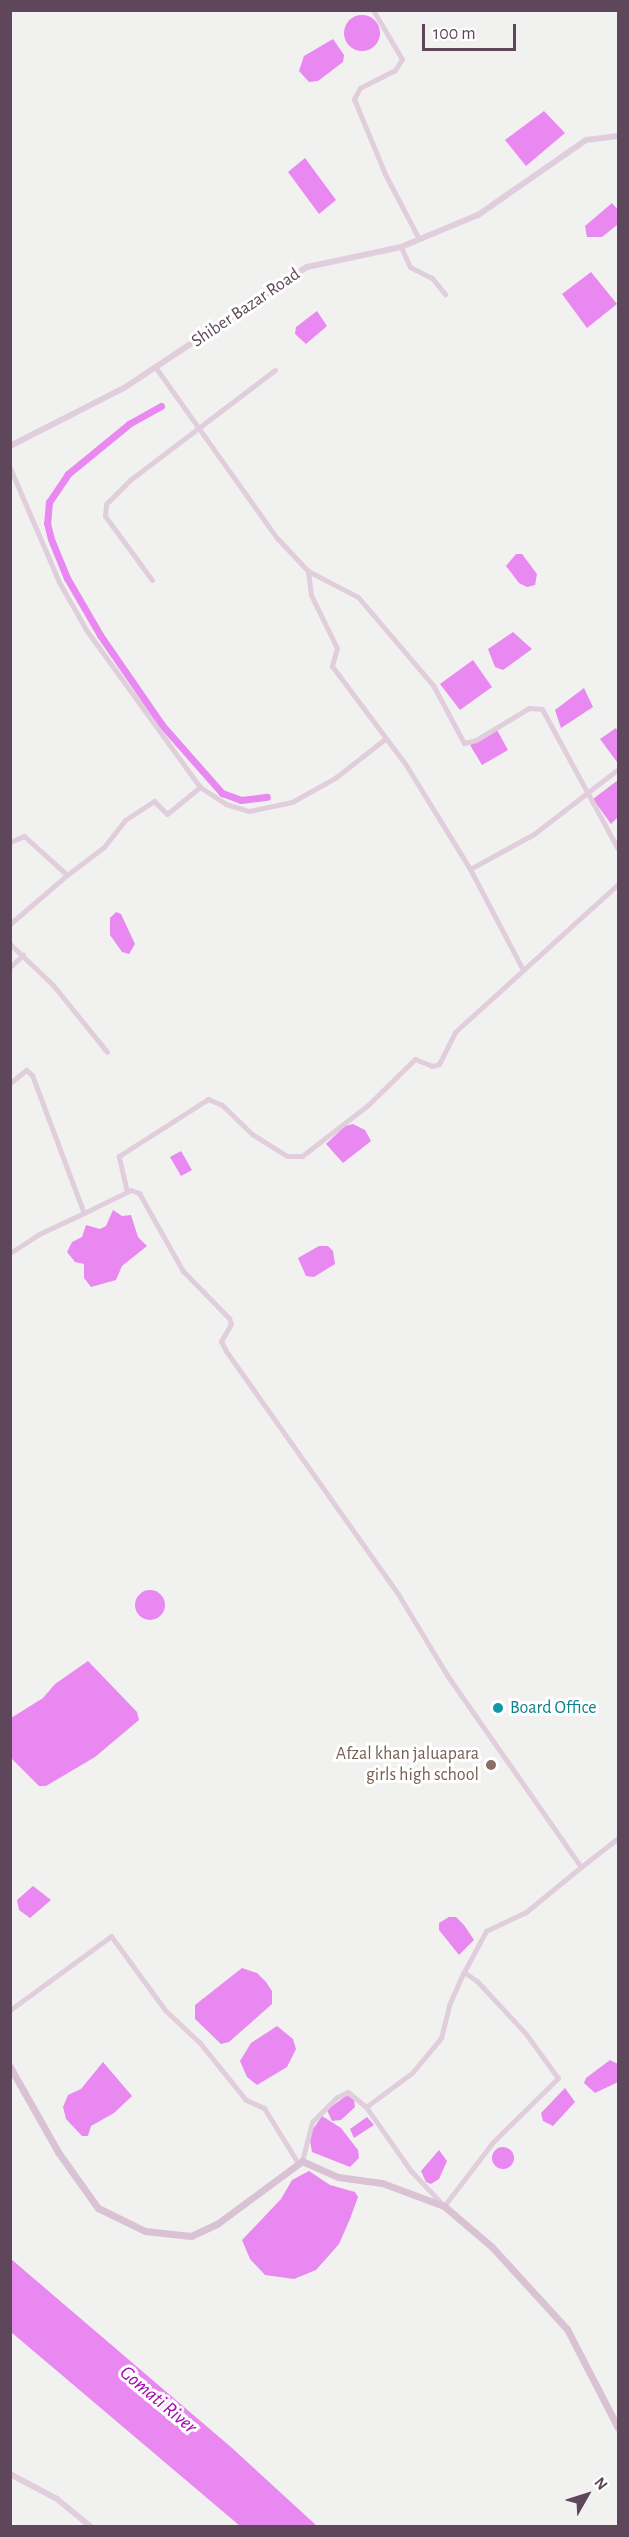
<!DOCTYPE html>
<style>
body{margin:0}
#map{position:relative;width:629px;height:2537px;overflow:hidden;background:#f1f2f0;font-family:"Alegreya Sans",sans-serif}
div>[style]{position:absolute}
[style*='--x']{left:calc(var(--x)*1px);top:calc(var(--y)*1px);width:calc(var(--w)*1px);rotate:calc(var(--a)*1deg)}
.water>*{inset:0;background:#e888f0}
.round{border-radius:50%}
.canal>*{height:7px;margin:-3.5px;padding:0 3.5px;transform-origin:3.5px;border-radius:3.5px;background:#e888f0}
.minor>*{height:5px;margin:-2.5px;padding:0 2.5px;transform-origin:2.5px;border-radius:2.5px;background:#e0cedd}
.tertiary>*{height:6px;margin:-3px;padding:0 3px;transform-origin:3px;border-radius:3px;background:#e0cedd}
.secondary>*{height:7px;margin:-3.5px;padding:0 3.5px;transform-origin:3.5px;border-radius:3.5px;background:#d9c2d4}
.dots>*{width:16px;height:16px;translate:-50% -50%;box-sizing:border-box;border:3px solid #fff;border-radius:50%}
span{translate:-50% -50%;white-space:nowrap;text-align:center;line-height:1.15;-webkit-text-stroke:6px #fff;paint-order:stroke}
.street-label{font-size:18px;color:#5e475a}
.culture-label{font-size:18px;color:#0d838f}
.left{translate:0 -50%;text-align:left}
.education-label{font-size:18px;color:#785e54}
.right{translate:-100% -50%;text-align:right}
.water-label{font-size:20px;color:#a507b2;font-style:italic}
.frame{position:absolute;inset:0;border:12px solid #5e475a;pointer-events:none}
.north{position:absolute;left:557px;top:2465px;width:60px;height:60px;-webkit-text-stroke:4px #fff;paint-order:stroke;rotate:51deg;font-size:16px;font-weight:700;line-height:24px;text-align:center;color:#5e475a}
.north::after{content:'';display:block;margin:auto;width:21px;height:27px;background:#5e475a;clip-path:polygon(50% 0,100% 100%,50% 72%,0 100%)}
.scale{position:absolute;left:422px;top:24px;width:94px;height:27px;box-sizing:border-box;border:3px solid #5e475a;border-top:0;padding-left:8px;font-size:18px;line-height:21px;white-space:nowrap;color:#5e475a;-webkit-text-stroke:4px #fff;paint-order:stroke}
</style>
<div id="map">
<div class="water">
<i class="round" style="left:344px;top:15px;width:36px;height:36px"></i>
<i style="clip-path:polygon(333px 39px,344px 55px,343px 62px,318px 81px,309px 82px,299px 71px,304px 56px)"></i>
<i style="clip-path:polygon(544px 111px,565px 133px,526px 166px,505px 140px)"></i>
<i style="clip-path:polygon(305px 158px,336px 200px,319px 214px,288px 172px)"></i>
<i style="clip-path:polygon(612px 203px,618px 210px,617px 225px,602px 237px,587px 237px,585px 226px)"></i>
<i style="clip-path:polygon(591px 272px,617px 304px,587px 328px,562px 294px)"></i>
<i style="clip-path:polygon(317px 311px,327px 326px,306px 344px,295px 334px,296px 327px)"></i>
<i style="clip-path:polygon(516px 554px,522px 554px,537px 574px,535px 585px,527px 587px,519px 583px,506px 566px)"></i>
<i style="clip-path:polygon(513px 632px,532px 649px,503px 670px,495px 667px,488px 649px)"></i>
<i style="clip-path:polygon(473px 660px,492px 687px,460px 710px,440px 684px)"></i>
<i style="clip-path:polygon(584px 688px,593px 707px,561px 728px,555px 710px)"></i>
<i style="clip-path:polygon(616px 728px,618px 732px,617px 762px,600px 739px)"></i>
<i style="clip-path:polygon(497px 730px,508px 750px,482px 765px,470px 745px)"></i>
<i style="clip-path:polygon(618px 780px,618px 817px,611px 824px,593px 799px)"></i>
<i style="clip-path:polygon(116px 912px,121px 914px,135px 944px,129px 954px,122px 952px,110px 935px,110px 918px)"></i>
<i style="clip-path:polygon(353px 1124px,365px 1130px,371px 1141px,343px 1163px,326px 1144px,345px 1126px)"></i>
<i style="clip-path:polygon(181px 1151px,192px 1170px,181px 1176px,170px 1157px)"></i>
<i style="clip-path:polygon(113px 1210px,122px 1216px,131px 1215px,138px 1237px,147px 1246px,122px 1266px,116px 1280px,91px 1287px,84px 1278px,84px 1264px,75px 1262px,67px 1252px,72px 1242px,82px 1237px,86px 1225px,100px 1229px,106px 1226px)"></i>
<i style="clip-path:polygon(319px 1246px,328px 1246px,333px 1251px,335px 1264px,314px 1277px,306px 1276px,298px 1258px)"></i>
<i class="round" style="left:135px;top:1590px;width:30px;height:30px"></i>
<i style="clip-path:polygon(88px 1661px,137px 1712px,139px 1720px,95px 1757px,46px 1786px,39px 1786px,11px 1758px,11px 1718px,43px 1698px,55px 1684px)"></i>
<i style="clip-path:polygon(33px 1886px,51px 1900px,30px 1918px,19px 1910px,17px 1900px)"></i>
<i style="clip-path:polygon(449px 1917px,456px 1917px,464px 1925px,474px 1940px,459px 1955px,439px 1930px,439px 1923px)"></i>
<i style="clip-path:polygon(242px 1968px,257px 1973px,266px 1982px,272px 1991px,272px 2004px,229px 2042px,221px 2044px,195px 2019px,195px 2005px)"></i>
<i style="clip-path:polygon(277px 2026px,293px 2039px,296px 2049px,287px 2067px,257px 2085px,247px 2077px,240px 2061px,251px 2043px)"></i>
<i style="clip-path:polygon(610px 2060px,618px 2064px,618px 2082px,595px 2093px,584px 2083px,586px 2078px)"></i>
<i style="clip-path:polygon(103px 2062px,132px 2096px,114px 2113px,91px 2126px,88px 2136px,82px 2136px,66px 2119px,63px 2107px,68px 2095px,81px 2089px)"></i>
<i style="clip-path:polygon(565px 2088px,575px 2102px,553px 2126px,543px 2121px,541px 2113px)"></i>
<i style="clip-path:polygon(347px 2095px,354px 2100px,355px 2107px,341px 2120px,332px 2121px,327px 2110px)"></i>
<i style="clip-path:polygon(322px 2116px,341px 2128px,358px 2150px,359px 2158px,350px 2167px,312px 2152px,309px 2135px)"></i>
<i style="clip-path:polygon(367px 2117px,374px 2125px,354px 2138px,350px 2129px)"></i>
<i class="round" style="left:492px;top:2147px;width:22px;height:22px"></i>
<i style="clip-path:polygon(439px 2150px,447px 2161px,439px 2179px,431px 2184px,426px 2182px,421px 2171px)"></i>
<i style="clip-path:polygon(309px 2171px,330px 2185px,355px 2192px,358px 2197px,350px 2219px,339px 2244px,316px 2270px,294px 2279px,265px 2275px,250px 2259px,242px 2240px,281px 2199px,292px 2180px)"></i>
<i style="clip-path:polygon(11px 2259px,232px 2448px,317px 2526px,240px 2526px,11px 2332px)"></i>
</div>
<div class="canal">
<i style="--x:161;--y:406;--w:37;--a:151"></i>
<i style="--x:129;--y:424;--w:79;--a:140.7"></i>
<i style="--x:68;--y:474;--w:34;--a:124"></i>
<i style="--x:49;--y:502;--w:21;--a:95"></i>
<i style="--x:47;--y:523;--w:16;--a:76"></i>
<i style="--x:51;--y:539;--w:42;--a:67.7"></i>
<i style="--x:67;--y:578;--w:66;--a:59.9"></i>
<i style="--x:100;--y:635;--w:109;--a:55.4"></i>
<i style="--x:162;--y:725;--w:91;--a:48.6"></i>
<i style="--x:222;--y:793;--w:20;--a:20"></i>
<i style="--x:241;--y:800;--w:26;--a:-7"></i>
</div>
<div class="minor">
<i style="--x:373;--y:10;--w:57;--a:59.4"></i>
<i style="--x:402;--y:59;--w:13;--a:122"></i>
<i style="--x:395;--y:70;--w:39;--a:153"></i>
<i style="--x:360;--y:88;--w:13;--a:119"></i>
<i style="--x:354;--y:99;--w:81;--a:67.5"></i>
<i style="--x:385;--y:174;--w:73;--a:62.4"></i>
<i style="--x:401;--y:247;--w:22;--a:66"></i>
<i style="--x:410;--y:267;--w:25;--a:27"></i>
<i style="--x:432;--y:278;--w:21;--a:51"></i>
<i style="--x:156;--y:368;--w:209;--a:54.6"></i>
<i style="--x:277;--y:538;--w:45;--a:46.8"></i>
<i style="--x:308;--y:571;--w:24;--a:83"></i>
<i style="--x:311;--y:595;--w:59;--a:63.9"></i>
<i style="--x:337;--y:648;--w:19;--a:106"></i>
<i style="--x:332;--y:666;--w:124;--a:53.2"></i>
<i style="--x:406;--y:765;--w:122;--a:58.4"></i>
<i style="--x:470;--y:869;--w:112;--a:62.3"></i>
<i style="--x:10;--y:468;--w:124;--a:66.7"></i>
<i style="--x:59;--y:582;--w:56;--a:60.3"></i>
<i style="--x:87;--y:631;--w:193;--a:54.1"></i>
<i style="--x:200;--y:787;--w:31;--a:33"></i>
<i style="--x:226;--y:804;--w:24;--a:17"></i>
<i style="--x:249;--y:811;--w:44;--a:-11.8"></i>
<i style="--x:292;--y:802;--w:49;--a:-29.2"></i>
<i style="--x:335;--y:778;--w:63;--a:-38"></i>
<i style="--x:308;--y:571;--w:56;--a:27.5"></i>
<i style="--x:358;--y:597;--w:116;--a:49.6"></i>
<i style="--x:433;--y:685;--w:66;--a:61.9"></i>
<i style="--x:464;--y:743;--w:12;--a:-14"></i>
<i style="--x:476;--y:740;--w:62;--a:-31.1"></i>
<i style="--x:529;--y:708;--w:13;--a:4"></i>
<i style="--x:542;--y:709;--w:159;--a:61.5"></i>
<i style="--x:152;--y:580;--w:79;--a:-126.3"></i>
<i style="--x:105;--y:516;--w:12;--a:-85"></i>
<i style="--x:106;--y:504;--w:34;--a:-45"></i>
<i style="--x:130;--y:480;--w:182;--a:-37.2"></i>
<i style="--x:10;--y:842;--w:15;--a:-23"></i>
<i style="--x:24;--y:836;--w:58;--a:42.2"></i>
<i style="--x:67;--y:875;--w:46;--a:-37.1"></i>
<i style="--x:104;--y:847;--w:34;--a:-52"></i>
<i style="--x:125;--y:820;--w:35;--a:-33"></i>
<i style="--x:154;--y:801;--w:18;--a:45"></i>
<i style="--x:167;--y:814;--w:43;--a:-39.3"></i>
<i style="--x:470;--y:869;--w:73;--a:-28.7"></i>
<i style="--x:534;--y:834;--w:106;--a:-37.7"></i>
<i style="--x:10;--y:924;--w:75;--a:-40.7"></i>
<i style="--x:10;--y:944;--w:59;--a:43.6"></i>
<i style="--x:53;--y:985;--w:86;--a:51.1"></i>
<i style="--x:10;--y:967;--w:18;--a:-43"></i>
<i style="--x:10;--y:1083;--w:21;--a:-39"></i>
<i style="--x:26;--y:1070;--w:8;--a:40"></i>
<i style="--x:32;--y:1075;--w:147;--a:69.4"></i>
<i style="--x:84;--y:1213;--w:52;--a:-26.1"></i>
<i style="--x:131;--y:1190;--w:9;--a:21"></i>
<i style="--x:139;--y:1193;--w:90;--a:60.6"></i>
<i style="--x:183;--y:1271;--w:66;--a:45.6"></i>
<i style="--x:229;--y:1318;--w:6;--a:72"></i>
<i style="--x:231;--y:1324;--w:20;--a:120"></i>
<i style="--x:221;--y:1341;--w:11;--a:63"></i>
<i style="--x:226;--y:1351;--w:298;--a:54.7"></i>
<i style="--x:398;--y:1594;--w:95;--a:58.8"></i>
<i style="--x:447;--y:1675;--w:234;--a:55.1"></i>
<i style="--x:581;--y:1867;--w:47;--a:-38.1"></i>
<i style="--x:127;--y:1192;--w:37;--a:-103"></i>
<i style="--x:119;--y:1156;--w:106;--a:-32.6"></i>
<i style="--x:208;--y:1099;--w:15;--a:23"></i>
<i style="--x:222;--y:1105;--w:42;--a:44"></i>
<i style="--x:252;--y:1134;--w:41;--a:32.2"></i>
<i style="--x:287;--y:1156;--w:15;--a:0"></i>
<i style="--x:302;--y:1156;--w:83;--a:-37.7"></i>
<i style="--x:368;--y:1105;--w:66;--a:-44.4"></i>
<i style="--x:415;--y:1059;--w:18;--a:22"></i>
<i style="--x:432;--y:1066;--w:7;--a:-16"></i>
<i style="--x:439;--y:1064;--w:36;--a:-63"></i>
<i style="--x:455;--y:1032;--w:220;--a:-42.2"></i>
<i style="--x:10;--y:1253;--w:35;--a:-33"></i>
<i style="--x:39;--y:1234;--w:50;--a:-25"></i>
<i style="--x:464;--y:1972;--w:16;--a:35"></i>
<i style="--x:477;--y:1981;--w:72;--a:47.2"></i>
<i style="--x:526;--y:2034;--w:54;--a:54"></i>
<i style="--x:558;--y:2078;--w:91;--a:135.4"></i>
<i style="--x:493;--y:2142;--w:81;--a:127.4"></i>
<i style="--x:444;--y:2206;--w:48;--a:-133.3"></i>
<i style="--x:411;--y:2171;--w:78;--a:-125.1"></i>
<i style="--x:366;--y:2107;--w:57;--a:-36.5"></i>
<i style="--x:412;--y:2073;--w:45;--a:-50.4"></i>
<i style="--x:441;--y:2038;--w:34;--a:-76"></i>
<i style="--x:449;--y:2005;--w:36;--a:-66"></i>
<i style="--x:464;--y:1972;--w:47;--a:-61.8"></i>
<i style="--x:486;--y:1931;--w:44;--a:-25.4"></i>
<i style="--x:526;--y:1912;--w:71;--a:-39.3"></i>
<i style="--x:10;--y:2010;--w:125;--a:-36.2"></i>
<i style="--x:111;--y:1936;--w:92;--a:53.9"></i>
<i style="--x:165;--y:2010;--w:48;--a:43.3"></i>
<i style="--x:200;--y:2043;--w:73;--a:51.1"></i>
<i style="--x:246;--y:2100;--w:20;--a:24"></i>
<i style="--x:264;--y:2108;--w:65;--a:58.3"></i>
<i style="--x:302;--y:2161;--w:40;--a:-75.6"></i>
<i style="--x:312;--y:2122;--w:35;--a:-45"></i>
<i style="--x:337;--y:2097;--w:12;--a:-24"></i>
<i style="--x:348;--y:2092;--w:23;--a:40"></i>
</div>
<div class="tertiary">
<i style="--x:10;--y:446;--w:128;--a:-27"></i>
<i style="--x:124;--y:388;--w:219;--a:-33.5"></i>
<i style="--x:307;--y:267;--w:96;--a:-12"></i>
<i style="--x:401;--y:247;--w:83;--a:-22.6"></i>
<i style="--x:478;--y:215;--w:131;--a:-34.8"></i>
<i style="--x:586;--y:140;--w:32;--a:-7"></i>
<i style="--x:10;--y:2474;--w:53;--a:28"></i>
<i style="--x:57;--y:2499;--w:43;--a:39.3"></i>
</div>
<div class="secondary">
<i style="--x:10;--y:2067;--w:98;--a:60.5"></i>
<i style="--x:58;--y:2152;--w:69;--a:54.5"></i>
<i style="--x:98;--y:2208;--w:52;--a:26.1"></i>
<i style="--x:145;--y:2231;--w:46;--a:6.2"></i>
<i style="--x:191;--y:2236;--w:29;--a:-25"></i>
<i style="--x:217;--y:2224;--w:106;--a:-36.5"></i>
<i style="--x:302;--y:2161;--w:39;--a:24"></i>
<i style="--x:338;--y:2177;--w:44;--a:7.8"></i>
<i style="--x:382;--y:2183;--w:66;--a:20.4"></i>
<i style="--x:444;--y:2206;--w:63;--a:40.5"></i>
<i style="--x:492;--y:2247;--w:111;--a:47.6"></i>
<i style="--x:567;--y:2329;--w:111;--a:62.7"></i>
</div>
<div class="dots">
<i style="left:498px;top:1708px;background:#0f9aa8"></i>
<i style="left:491px;top:1765px;background:#8d6e63"></i>
</div>
<div class="street-label">
<span style="left:246px;top:308px;rotate:-34deg">Shiber Bazar Road</span>
</div>
<div class="culture-label">
<span class="left" style="left:510px;top:1708px">Board Office</span>
</div>
<div class="education-label">
<span class="right" style="left:479px;top:1765px">Afzal khan jaluapara<br>girls high school</span>
</div>
<div class="water-label">
<span style="left:158px;top:2400px;rotate:40deg">Gomati River</span>
</div>
<div class="frame"></div>
<div class="north">N</div>
<div class="scale">100 m</div>
</div>
